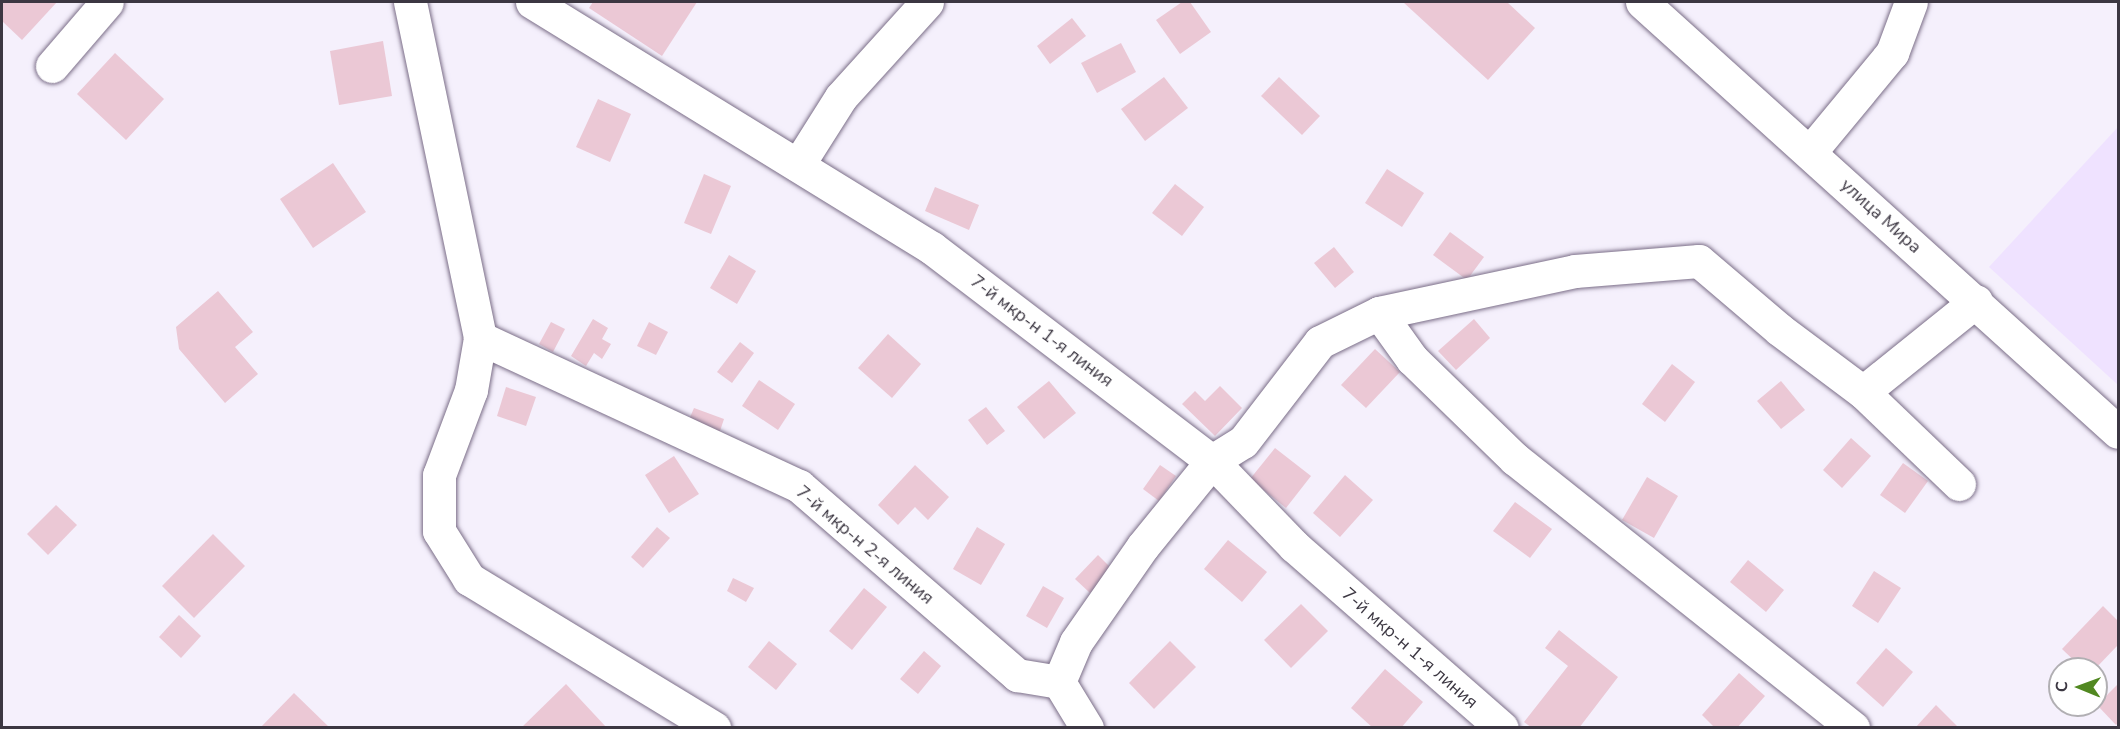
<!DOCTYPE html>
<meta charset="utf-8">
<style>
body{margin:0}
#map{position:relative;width:2120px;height:729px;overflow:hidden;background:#f5f0fc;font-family:"Nunito Sans",sans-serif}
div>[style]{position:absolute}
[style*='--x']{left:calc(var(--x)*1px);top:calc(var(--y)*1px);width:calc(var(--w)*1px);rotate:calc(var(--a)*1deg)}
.built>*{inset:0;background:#efe2ff}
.building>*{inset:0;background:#ebc8d5}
.roads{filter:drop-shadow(0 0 2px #7b6e88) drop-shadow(0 0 2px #7b6e88)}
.minor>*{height:33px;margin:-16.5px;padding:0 16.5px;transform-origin:16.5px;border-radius:16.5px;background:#fff}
span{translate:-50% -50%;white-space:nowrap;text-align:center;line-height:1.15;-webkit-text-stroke:4.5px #fff;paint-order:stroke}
.street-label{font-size:18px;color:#3c3742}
.frame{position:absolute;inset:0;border:3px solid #3c3742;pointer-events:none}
.north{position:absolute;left:2048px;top:657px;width:60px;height:60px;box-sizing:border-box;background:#fff;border:2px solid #b1afb3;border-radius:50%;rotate:271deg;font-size:16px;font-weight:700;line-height:24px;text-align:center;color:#3c3742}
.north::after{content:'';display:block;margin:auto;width:21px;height:27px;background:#518821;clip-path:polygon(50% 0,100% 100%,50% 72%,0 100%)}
</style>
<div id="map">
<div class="built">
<i style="clip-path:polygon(2118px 127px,2118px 385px,1989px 267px)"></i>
</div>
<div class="building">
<i style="clip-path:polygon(2px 2px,57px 2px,22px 40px,2px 21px)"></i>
<i style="clip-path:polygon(593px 2px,697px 2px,662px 56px,589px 8px)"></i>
<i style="clip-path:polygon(1182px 2px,1190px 2px,1211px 32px,1180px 54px,1156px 20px)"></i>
<i style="clip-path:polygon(1403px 2px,1507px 2px,1535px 28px,1488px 80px)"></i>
<i style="clip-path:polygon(1072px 18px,1086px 36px,1050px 64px,1037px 46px)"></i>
<i style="clip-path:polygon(383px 41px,392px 96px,339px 105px,330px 51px)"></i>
<i style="clip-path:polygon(1121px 43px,1136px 72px,1097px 93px,1081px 63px)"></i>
<i style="clip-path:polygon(115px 53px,164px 99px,126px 140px,77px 94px)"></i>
<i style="clip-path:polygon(1164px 77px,1188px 108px,1145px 141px,1121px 109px)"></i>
<i style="clip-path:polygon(1279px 77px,1320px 116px,1302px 135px,1261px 96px)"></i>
<i style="clip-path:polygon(598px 99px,631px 114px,610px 162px,576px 147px)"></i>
<i style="clip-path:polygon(333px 163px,366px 212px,313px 248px,280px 199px)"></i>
<i style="clip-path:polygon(1387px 169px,1424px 193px,1402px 227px,1365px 203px)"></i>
<i style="clip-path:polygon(704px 174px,731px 186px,711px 234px,684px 223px)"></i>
<i style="clip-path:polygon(1175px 184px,1204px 207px,1182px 236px,1152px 213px)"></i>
<i style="clip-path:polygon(935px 187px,979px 205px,969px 230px,925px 211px)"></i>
<i style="clip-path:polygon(1450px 232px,1484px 257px,1467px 280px,1433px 255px)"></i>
<i style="clip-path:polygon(1334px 247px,1354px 272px,1335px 288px,1314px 263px)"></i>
<i style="clip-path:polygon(729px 255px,756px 271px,737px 304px,710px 288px)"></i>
<i style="clip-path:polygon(218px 291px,253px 332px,235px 347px,258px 374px,225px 403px,179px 349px,176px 327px)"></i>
<i style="clip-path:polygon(593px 319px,608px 328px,602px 339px,611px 344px,602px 359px,594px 353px,586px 366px,571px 356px)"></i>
<i style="clip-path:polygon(1474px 319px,1490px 338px,1456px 370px,1438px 351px)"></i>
<i style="clip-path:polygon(551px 322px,565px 329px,553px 352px,539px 344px)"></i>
<i style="clip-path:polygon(649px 322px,668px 332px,656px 355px,637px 346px)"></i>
<i style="clip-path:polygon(888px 334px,921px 364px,892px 398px,858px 368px)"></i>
<i style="clip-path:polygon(740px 342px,754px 353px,732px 383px,717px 372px)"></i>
<i style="clip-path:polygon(1375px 349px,1400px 372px,1366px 408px,1341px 385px)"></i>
<i style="clip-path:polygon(1672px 364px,1695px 382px,1665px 422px,1642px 404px)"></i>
<i style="clip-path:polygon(759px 380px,795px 404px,778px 430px,742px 406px)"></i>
<i style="clip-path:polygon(1049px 381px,1076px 413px,1044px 439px,1017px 407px)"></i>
<i style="clip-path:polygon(1781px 381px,1805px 410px,1781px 429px,1757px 401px)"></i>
<i style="clip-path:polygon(1220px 386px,1242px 408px,1215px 436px,1182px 404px,1195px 391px,1205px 401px)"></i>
<i style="clip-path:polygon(506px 387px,536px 397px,526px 426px,497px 416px)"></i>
<i style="clip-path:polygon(986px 407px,1005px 431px,987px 445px,968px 420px)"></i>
<i style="clip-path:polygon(694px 408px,724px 419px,719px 434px,688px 422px)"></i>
<i style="clip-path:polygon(1851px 438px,1871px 456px,1842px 488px,1823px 470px)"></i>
<i style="clip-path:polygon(1275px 448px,1311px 476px,1286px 508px,1250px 479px)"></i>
<i style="clip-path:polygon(674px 456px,699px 494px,669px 513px,645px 475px)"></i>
<i style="clip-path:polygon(1903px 463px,1928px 481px,1905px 513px,1880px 495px)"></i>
<i style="clip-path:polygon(915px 465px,949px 497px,928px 520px,915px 507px,898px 525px,878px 505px)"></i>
<i style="clip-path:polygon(1160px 465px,1176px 476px,1159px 501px,1143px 489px)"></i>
<i style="clip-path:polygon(1345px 475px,1373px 500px,1340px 537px,1313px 513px)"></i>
<i style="clip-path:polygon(1647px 477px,1678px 496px,1654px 538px,1622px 520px)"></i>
<i style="clip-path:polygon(1515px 502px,1552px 529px,1530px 558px,1493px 531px)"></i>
<i style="clip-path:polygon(56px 505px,77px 525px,48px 555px,27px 534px)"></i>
<i style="clip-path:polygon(657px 527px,670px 538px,643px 568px,631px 557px)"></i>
<i style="clip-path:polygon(977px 527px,1005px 544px,981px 585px,953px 569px)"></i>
<i style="clip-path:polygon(213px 534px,245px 566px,194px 618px,162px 586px)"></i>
<i style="clip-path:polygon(1228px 540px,1267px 572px,1242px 602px,1204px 569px)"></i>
<i style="clip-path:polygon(1098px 555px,1112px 569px,1090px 593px,1075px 579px)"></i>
<i style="clip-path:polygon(1748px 560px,1784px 590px,1766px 612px,1730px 582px)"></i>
<i style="clip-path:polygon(1874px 571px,1901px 588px,1878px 623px,1852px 606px)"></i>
<i style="clip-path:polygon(733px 578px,754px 588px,746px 602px,727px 591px)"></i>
<i style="clip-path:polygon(1043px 586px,1064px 598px,1047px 628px,1026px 616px)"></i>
<i style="clip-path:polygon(864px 588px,887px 607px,852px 650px,829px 631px)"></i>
<i style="clip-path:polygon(1301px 604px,1328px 631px,1291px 668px,1264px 640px)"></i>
<i style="clip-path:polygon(2103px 606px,2118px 621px,2118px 645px,2095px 669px,2083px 669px,2062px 649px)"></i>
<i style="clip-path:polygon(179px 615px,201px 636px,181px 658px,159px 637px)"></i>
<i style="clip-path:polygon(1559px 630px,1618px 677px,1579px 728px,1532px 728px,1524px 722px,1568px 666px,1545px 648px)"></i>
<i style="clip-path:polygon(769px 641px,797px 664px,776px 690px,748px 667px)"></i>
<i style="clip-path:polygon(1170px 641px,1196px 667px,1154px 709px,1129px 683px)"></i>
<i style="clip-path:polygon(1886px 648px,1913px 672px,1883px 707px,1856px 683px)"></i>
<i style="clip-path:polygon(924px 651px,941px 666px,918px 694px,900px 679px)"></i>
<i style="clip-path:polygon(1385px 669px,1423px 702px,1401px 728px,1373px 728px,1351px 708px)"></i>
<i style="clip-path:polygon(1739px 673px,1765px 696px,1737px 728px,1715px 728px,1702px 715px)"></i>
<i style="clip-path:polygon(566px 684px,607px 728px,521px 728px)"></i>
<i style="clip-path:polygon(2118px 684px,2118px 723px,2116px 725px,2097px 705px)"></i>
<i style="clip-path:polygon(294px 693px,330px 728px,260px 728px)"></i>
<i style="clip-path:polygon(1936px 705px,1959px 728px,1915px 728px)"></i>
</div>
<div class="roads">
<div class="minor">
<i style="--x:410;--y:2;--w:343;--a:78.2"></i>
<i style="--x:480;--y:338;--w:53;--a:99.8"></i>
<i style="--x:471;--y:390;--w:91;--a:110.6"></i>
<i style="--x:439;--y:475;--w:56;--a:90"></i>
<i style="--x:439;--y:531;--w:57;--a:58"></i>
<i style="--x:469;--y:579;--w:287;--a:31.3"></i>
<i style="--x:532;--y:2;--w:470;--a:31.6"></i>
<i style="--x:932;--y:248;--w:352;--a:37.3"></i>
<i style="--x:1212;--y:461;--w:118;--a:46"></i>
<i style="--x:1294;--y:546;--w:276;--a:41.2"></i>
<i style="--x:1642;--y:2;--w:641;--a:42.09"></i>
<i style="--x:52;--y:66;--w:84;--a:-49.3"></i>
<i style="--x:1810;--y:152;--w:129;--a:-50.4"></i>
<i style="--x:1892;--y:53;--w:54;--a:-69.6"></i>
<i style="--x:798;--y:165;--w:80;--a:-57.7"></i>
<i style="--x:841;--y:97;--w:128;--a:-47.8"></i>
<i style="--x:1379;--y:313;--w:57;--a:54.3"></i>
<i style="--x:1412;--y:359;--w:144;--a:44.2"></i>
<i style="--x:1515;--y:459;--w:432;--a:38.5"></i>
<i style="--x:480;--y:338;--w:352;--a:24.9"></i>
<i style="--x:799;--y:486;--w:289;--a:40.9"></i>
<i style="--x:1017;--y:675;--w:43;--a:9.5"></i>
<i style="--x:1059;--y:682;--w:54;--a:58.7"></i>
<i style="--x:1863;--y:392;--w:145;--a:-38.8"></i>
<i style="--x:1059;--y:682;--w:43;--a:-67"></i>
<i style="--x:1076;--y:642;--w:117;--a:-55.1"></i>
<i style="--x:1143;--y:546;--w:109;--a:-50.9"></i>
<i style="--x:1212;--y:461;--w:36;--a:-32"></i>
<i style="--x:1243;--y:442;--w:126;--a:-52.4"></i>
<i style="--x:1320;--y:342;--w:66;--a:-26.2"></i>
<i style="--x:1379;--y:313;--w:200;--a:-12.1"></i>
<i style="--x:1575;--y:271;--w:124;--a:-4.6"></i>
<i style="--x:1699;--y:261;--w:106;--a:40.4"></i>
<i style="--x:1780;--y:330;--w:104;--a:36.8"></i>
<i style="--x:1863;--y:392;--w:133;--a:43.8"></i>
</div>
</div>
<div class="street-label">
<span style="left:1881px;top:216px;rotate:42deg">улица Мира</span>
<span style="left:1042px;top:331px;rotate:37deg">7-й мкр-н 1-я линия</span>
<span style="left:865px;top:545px;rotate:40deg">7-й мкр-н 2-я линия</span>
<span style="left:1410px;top:648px;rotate:41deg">7-й мкр-н 1-я линия</span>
</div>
<div class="frame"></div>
<div class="north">С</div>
</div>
